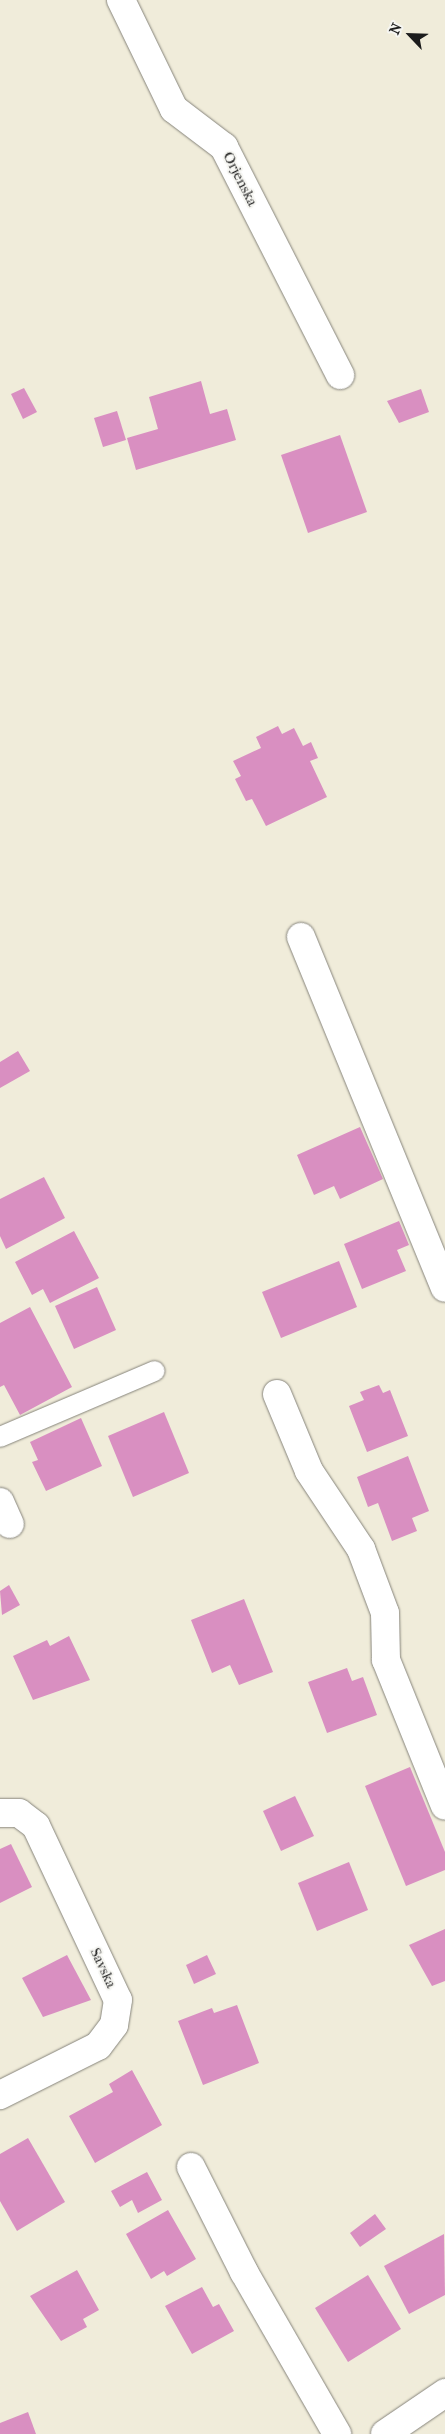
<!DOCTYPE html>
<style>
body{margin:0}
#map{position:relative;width:445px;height:2434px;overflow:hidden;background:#f0ecda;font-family:"IM FELL French Canon",serif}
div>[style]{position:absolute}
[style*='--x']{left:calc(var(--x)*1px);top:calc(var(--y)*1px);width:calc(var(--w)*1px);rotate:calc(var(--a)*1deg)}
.building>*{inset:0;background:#d98fc1}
.roads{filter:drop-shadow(0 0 1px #86847b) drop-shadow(0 0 1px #86847b)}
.lane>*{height:20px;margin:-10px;padding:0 10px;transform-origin:10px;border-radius:10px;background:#fff}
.street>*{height:28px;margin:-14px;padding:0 14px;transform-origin:14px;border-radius:14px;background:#fff}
span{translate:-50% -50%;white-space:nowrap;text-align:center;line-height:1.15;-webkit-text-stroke:4px #f6f6f2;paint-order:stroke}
.street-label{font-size:15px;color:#1c1c1c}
.north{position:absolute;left:385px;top:10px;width:50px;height:50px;-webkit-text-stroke:4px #f6f6f2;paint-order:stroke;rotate:294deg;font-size:14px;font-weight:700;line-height:20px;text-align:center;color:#1c1c1c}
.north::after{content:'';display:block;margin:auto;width:18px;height:22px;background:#1c1c1c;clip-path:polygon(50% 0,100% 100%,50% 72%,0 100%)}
</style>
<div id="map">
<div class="building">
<i style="clip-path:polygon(201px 381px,210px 414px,227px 409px,236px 440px,136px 470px,127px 438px,158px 429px,149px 397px)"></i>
<i style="clip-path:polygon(24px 388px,37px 412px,23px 419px,11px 394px)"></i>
<i style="clip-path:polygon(421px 389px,429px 412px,399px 423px,387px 401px)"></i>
<i style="clip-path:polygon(117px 411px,126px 440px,103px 447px,94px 418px)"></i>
<i style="clip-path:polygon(340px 435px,367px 512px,308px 533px,281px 455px)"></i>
<i style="clip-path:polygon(278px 726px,282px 734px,294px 728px,303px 746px,311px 742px,318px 758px,310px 761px,327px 797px,266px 826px,252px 799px,246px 801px,235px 779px,241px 776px,233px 761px,261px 748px,256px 737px)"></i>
<i style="clip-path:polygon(18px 1051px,30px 1071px,0 1088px,0 1062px)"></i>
<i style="clip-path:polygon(360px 1127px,383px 1179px,340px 1199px,334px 1186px,314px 1195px,297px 1155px)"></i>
<i style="clip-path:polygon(44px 1177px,65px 1218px,6px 1249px,0 1236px,0 1199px)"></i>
<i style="clip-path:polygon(399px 1221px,409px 1245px,397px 1250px,406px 1271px,362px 1289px,344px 1244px)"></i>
<i style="clip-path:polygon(74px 1231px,99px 1278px,50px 1303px,43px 1289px,32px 1295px,15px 1262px)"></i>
<i style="clip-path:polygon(339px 1261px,357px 1307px,281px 1338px,262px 1292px)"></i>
<i style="clip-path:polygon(97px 1287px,116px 1330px,74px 1349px,55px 1306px)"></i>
<i style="clip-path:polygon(30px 1307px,72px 1387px,20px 1415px,4px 1385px,0 1387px,0 1323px)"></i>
<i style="clip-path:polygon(379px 1385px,383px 1393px,390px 1390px,408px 1436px,367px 1452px,349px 1406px,364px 1400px,360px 1392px)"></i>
<i style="clip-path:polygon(164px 1412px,189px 1473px,133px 1497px,108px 1436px)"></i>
<i style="clip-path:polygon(81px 1418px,102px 1466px,46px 1491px,32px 1462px,38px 1460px,30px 1442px)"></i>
<i style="clip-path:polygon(408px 1456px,429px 1511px,412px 1518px,417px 1531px,392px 1541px,378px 1503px,368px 1507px,357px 1477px)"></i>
<i style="clip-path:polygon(9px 1585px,20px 1605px,2px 1615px,0 1591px)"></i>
<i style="clip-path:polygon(244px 1599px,273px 1672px,239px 1685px,230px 1665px,212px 1673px,191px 1620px)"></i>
<i style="clip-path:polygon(69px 1636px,90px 1680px,33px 1700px,13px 1656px,47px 1640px,50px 1646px)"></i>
<i style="clip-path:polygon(347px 1668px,352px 1681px,363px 1677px,377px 1715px,327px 1733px,308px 1682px)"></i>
<i style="clip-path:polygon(410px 1767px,445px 1852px,445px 1870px,406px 1886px,365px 1786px)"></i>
<i style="clip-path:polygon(295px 1796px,314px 1836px,281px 1851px,263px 1811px)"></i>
<i style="clip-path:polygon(11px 1844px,32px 1887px,0 1903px,0 1849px)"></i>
<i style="clip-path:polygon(349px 1862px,368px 1910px,317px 1931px,298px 1883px)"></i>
<i style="clip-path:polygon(445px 1929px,445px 1981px,432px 1986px,409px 1945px)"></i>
<i style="clip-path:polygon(67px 1955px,91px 2000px,43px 2017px,22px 1978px)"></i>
<i style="clip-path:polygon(207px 1955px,216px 1974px,194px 1984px,186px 1965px)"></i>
<i style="clip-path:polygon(237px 2005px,259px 2063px,203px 2085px,178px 2021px,212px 2008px,214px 2013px)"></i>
<i style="clip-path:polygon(132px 2070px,162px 2125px,95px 2163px,69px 2116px,113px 2092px,109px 2084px)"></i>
<i style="clip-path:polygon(28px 2138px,65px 2202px,17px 2231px,0 2201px,0 2154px)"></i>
<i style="clip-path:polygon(147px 2172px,162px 2200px,138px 2213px,132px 2200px,120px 2207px,111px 2191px)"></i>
<i style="clip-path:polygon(168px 2210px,196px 2259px,167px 2276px,164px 2271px,151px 2279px,126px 2234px)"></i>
<i style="clip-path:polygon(375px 2214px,386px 2229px,360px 2247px,350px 2233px)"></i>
<i style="clip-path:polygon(444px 2234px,445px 2295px,409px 2314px,384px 2266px)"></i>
<i style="clip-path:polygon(77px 2270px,99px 2310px,83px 2319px,87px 2327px,61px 2341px,30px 2296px)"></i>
<i style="clip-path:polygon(368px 2275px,401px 2329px,348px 2362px,315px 2308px)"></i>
<i style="clip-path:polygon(202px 2287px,213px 2307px,219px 2304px,234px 2331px,192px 2354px,165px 2306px)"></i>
<i style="clip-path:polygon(28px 2412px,36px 2434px,0 2434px,0 2423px)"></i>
</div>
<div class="roads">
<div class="lane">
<i style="--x:0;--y:1437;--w:168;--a:-23.1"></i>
</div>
<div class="street">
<i style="--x:121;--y:0;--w:121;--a:64.1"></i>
<i style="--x:174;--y:109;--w:63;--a:37.2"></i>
<i style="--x:224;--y:147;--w:256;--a:63"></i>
<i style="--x:301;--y:937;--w:379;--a:67.7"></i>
<i style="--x:277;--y:1394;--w:83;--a:67.4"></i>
<i style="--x:309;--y:1471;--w:94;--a:56.3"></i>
<i style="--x:361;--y:1549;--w:68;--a:69.4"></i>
<i style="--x:385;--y:1613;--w:47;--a:88.8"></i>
<i style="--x:386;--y:1660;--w:157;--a:68"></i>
<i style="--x:0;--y:1502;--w:24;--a:66"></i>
<i style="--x:0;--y:1813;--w:19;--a:0"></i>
<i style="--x:19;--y:1813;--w:21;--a:37"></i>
<i style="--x:36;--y:1826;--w:192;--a:64.8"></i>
<i style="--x:118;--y:2000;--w:25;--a:99"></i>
<i style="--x:114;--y:2025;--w:26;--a:127"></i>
<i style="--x:98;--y:2046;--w:110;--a:153.4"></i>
<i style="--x:191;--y:2167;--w:118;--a:63.2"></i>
<i style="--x:244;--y:2272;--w:187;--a:60.1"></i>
<i style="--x:385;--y:2434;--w:73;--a:-34.3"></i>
</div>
</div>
<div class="street-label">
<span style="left:240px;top:179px;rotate:63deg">Orjenska</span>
<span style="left:103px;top:1968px;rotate:65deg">Savska</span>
</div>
<div class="north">N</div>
</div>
